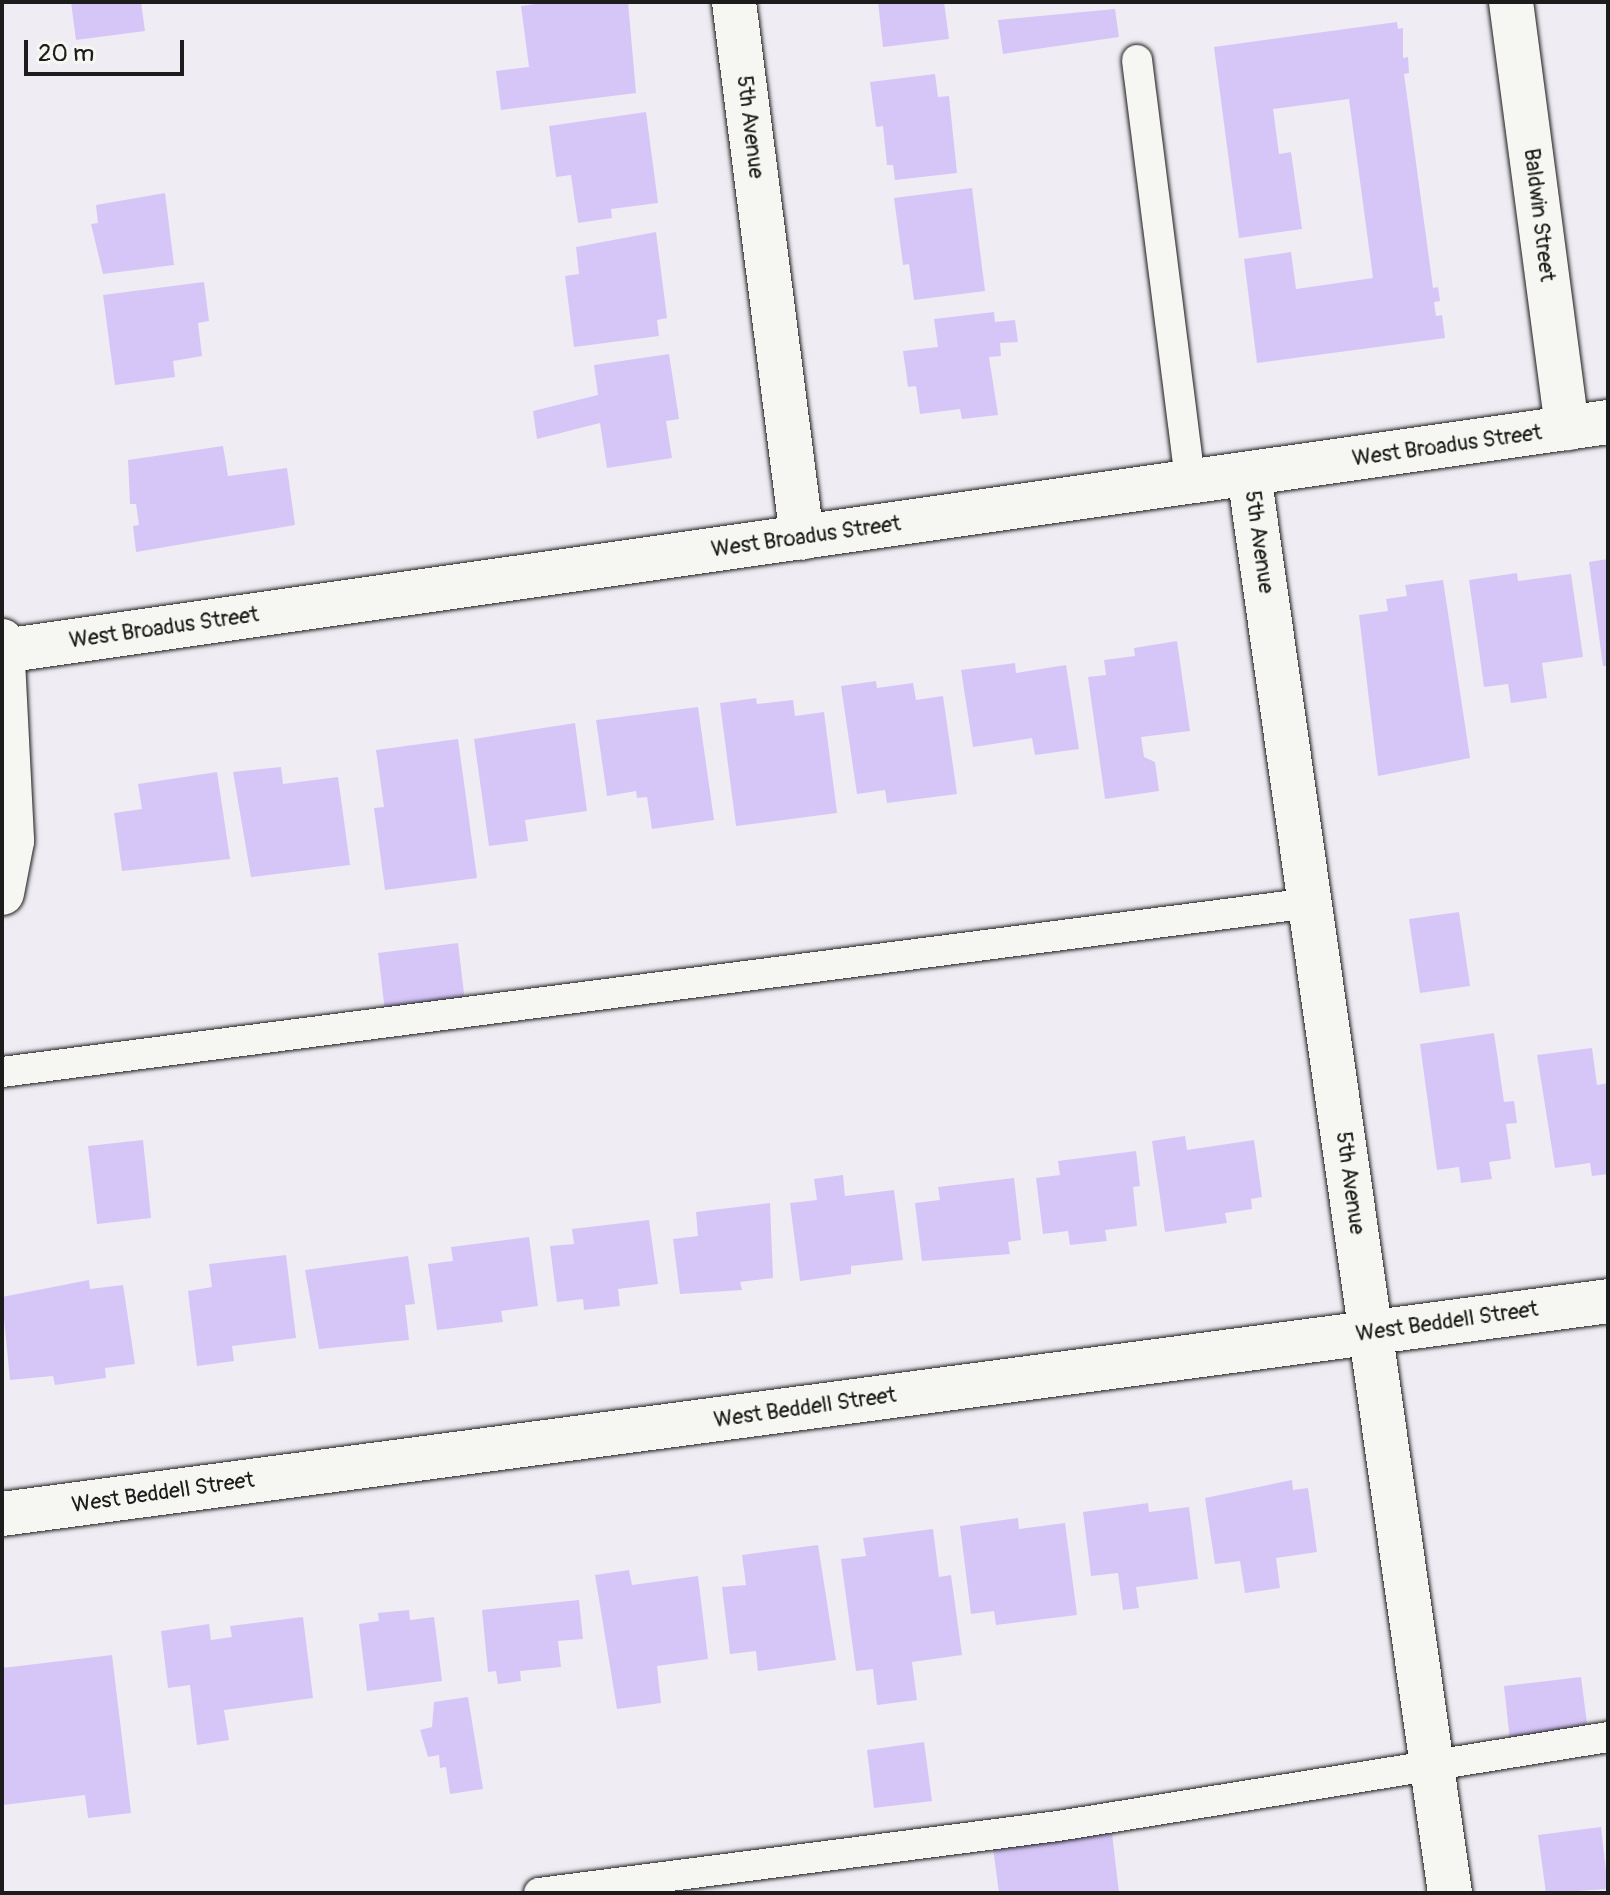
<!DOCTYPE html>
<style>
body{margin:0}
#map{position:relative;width:1610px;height:1895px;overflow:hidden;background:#f0ecf3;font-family:Pangolin,sans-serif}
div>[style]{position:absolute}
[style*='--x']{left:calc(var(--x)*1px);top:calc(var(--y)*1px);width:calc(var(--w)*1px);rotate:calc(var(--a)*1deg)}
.building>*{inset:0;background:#d6c6f8}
.roads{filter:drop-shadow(0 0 2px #1c1c1c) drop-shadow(0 0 2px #1c1c1c)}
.service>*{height:30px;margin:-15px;padding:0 15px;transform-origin:15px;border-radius:15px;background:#f6f6f2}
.minor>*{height:44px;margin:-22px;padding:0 22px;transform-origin:22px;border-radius:22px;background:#f6f6f2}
.tertiary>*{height:44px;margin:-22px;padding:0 22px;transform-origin:22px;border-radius:22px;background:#f6f6f2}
span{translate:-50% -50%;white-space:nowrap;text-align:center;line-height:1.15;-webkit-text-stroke:6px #f6f6f2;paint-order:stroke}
.street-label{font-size:22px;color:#1c1c1c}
.frame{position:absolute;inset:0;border:4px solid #1c1c1c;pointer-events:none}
.scale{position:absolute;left:24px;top:40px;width:160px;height:36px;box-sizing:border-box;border:4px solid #1c1c1c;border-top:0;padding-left:10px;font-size:24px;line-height:28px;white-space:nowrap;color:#1c1c1c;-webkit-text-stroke:6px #f6f6f2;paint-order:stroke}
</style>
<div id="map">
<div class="building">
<i style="clip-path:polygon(71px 2px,141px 2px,145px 31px,76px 40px)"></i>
<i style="clip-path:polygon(551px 2px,628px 2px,636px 93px,501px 110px,496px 71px,529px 67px,521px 6px)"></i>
<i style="clip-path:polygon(878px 2px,944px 2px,949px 39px,883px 47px)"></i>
<i style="clip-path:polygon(1115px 9px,1119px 37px,1003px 54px,998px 20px)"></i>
<i style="clip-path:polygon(1397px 22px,1398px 29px,1403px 28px,1403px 58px,1408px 57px,1409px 73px,1404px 74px,1433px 288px,1438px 287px,1440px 301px,1434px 302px,1436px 316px,1442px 315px,1445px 338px,1257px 363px,1244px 259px,1291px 252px,1296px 289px,1373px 278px,1349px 99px,1273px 109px,1279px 154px,1291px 152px,1302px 229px,1239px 238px,1214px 47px)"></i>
<i style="clip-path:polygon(935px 74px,938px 97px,949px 96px,957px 173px,895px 180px,893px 165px,887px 165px,883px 126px,876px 127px,870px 82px)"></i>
<i style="clip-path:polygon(646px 112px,658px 203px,611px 209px,612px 218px,578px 223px,571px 175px,556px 177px,549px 126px)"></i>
<i style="clip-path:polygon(972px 188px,985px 291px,914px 300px,909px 264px,903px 265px,894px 198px)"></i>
<i style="clip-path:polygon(165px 193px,174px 265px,103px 274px,91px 224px,98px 223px,96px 205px)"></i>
<i style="clip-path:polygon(656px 232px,667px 318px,657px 320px,659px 336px,574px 347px,565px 276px,579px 274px,576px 247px)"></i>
<i style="clip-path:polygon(204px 282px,209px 321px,198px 323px,202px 356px,173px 361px,175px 377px,115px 385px,103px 295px)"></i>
<i style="clip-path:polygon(994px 312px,995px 322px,1015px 320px,1018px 342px,1000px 343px,1001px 356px,989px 357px,998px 415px,962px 419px,960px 409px,920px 414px,916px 386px,908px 387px,903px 351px,938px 347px,934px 319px)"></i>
<i style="clip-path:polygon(669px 354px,679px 419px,666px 421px,672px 458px,607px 468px,600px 423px,537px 439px,533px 411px,598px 395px,594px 365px)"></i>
<i style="clip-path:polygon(223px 446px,228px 476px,287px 468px,295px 525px,136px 552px,133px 526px,139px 525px,136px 504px,130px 504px,128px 460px)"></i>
<i style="clip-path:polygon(1608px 559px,1608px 666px,1603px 666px,1589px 562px)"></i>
<i style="clip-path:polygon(1517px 573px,1518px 581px,1571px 574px,1583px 657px,1542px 663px,1547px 698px,1511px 703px,1508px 684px,1484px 687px,1469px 580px)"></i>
<i style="clip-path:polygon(1443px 580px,1470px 758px,1378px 776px,1359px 615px,1388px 611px,1386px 599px,1407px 596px,1405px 585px)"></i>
<i style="clip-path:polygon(1177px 641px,1190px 731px,1141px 737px,1144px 757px,1155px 762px,1159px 791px,1105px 799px,1088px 677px,1106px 675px,1104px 660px,1135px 656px,1134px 648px)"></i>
<i style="clip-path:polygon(1015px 663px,1016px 673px,1066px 665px,1079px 749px,1035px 755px,1032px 738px,973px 747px,961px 670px)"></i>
<i style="clip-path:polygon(876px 681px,877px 688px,913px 683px,916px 700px,943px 696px,957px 794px,887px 803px,885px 790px,857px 794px,841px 686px)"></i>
<i style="clip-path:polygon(756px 698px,757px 704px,793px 700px,795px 716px,824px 712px,837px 813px,736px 826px,720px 703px)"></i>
<i style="clip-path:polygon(698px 707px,714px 820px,652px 829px,647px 797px,637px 798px,636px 791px,607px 796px,596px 720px)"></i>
<i style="clip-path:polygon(575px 723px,587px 811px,525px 820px,528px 841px,489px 846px,474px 739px)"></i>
<i style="clip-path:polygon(458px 739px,477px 878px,385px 890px,374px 808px,384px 807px,376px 750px)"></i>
<i style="clip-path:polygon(281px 767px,283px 784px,338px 777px,350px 865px,251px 877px,233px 772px)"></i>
<i style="clip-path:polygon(217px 772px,230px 859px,122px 871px,114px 813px,142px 809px,138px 784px)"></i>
<i style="clip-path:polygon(1459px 912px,1470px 986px,1420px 993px,1409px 919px)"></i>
<i style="clip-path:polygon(458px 943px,465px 1002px,385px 1011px,378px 953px)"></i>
<i style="clip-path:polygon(1494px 1033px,1504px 1102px,1514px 1101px,1517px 1123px,1506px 1124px,1511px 1159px,1489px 1162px,1492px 1179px,1461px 1183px,1459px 1167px,1437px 1170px,1420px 1044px)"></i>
<i style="clip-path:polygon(1592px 1048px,1597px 1085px,1608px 1083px,1608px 1174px,1592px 1176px,1590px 1163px,1555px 1168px,1537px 1055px)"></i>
<i style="clip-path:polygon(1185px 1136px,1187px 1150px,1254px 1140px,1262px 1197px,1251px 1199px,1252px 1209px,1225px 1213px,1227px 1223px,1165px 1232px,1152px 1141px)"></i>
<i style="clip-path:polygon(143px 1140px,151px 1218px,97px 1224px,88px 1146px)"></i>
<i style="clip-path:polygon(1136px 1151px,1140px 1186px,1133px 1187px,1137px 1226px,1105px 1230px,1107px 1241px,1070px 1245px,1068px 1231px,1043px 1234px,1036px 1178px,1060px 1175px,1058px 1161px)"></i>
<i style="clip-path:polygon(843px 1175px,845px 1196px,894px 1190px,903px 1260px,851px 1266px,851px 1274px,800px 1281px,790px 1203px,817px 1200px,814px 1179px)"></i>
<i style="clip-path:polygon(1014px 1178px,1021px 1240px,1008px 1242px,1010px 1254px,922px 1261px,915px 1203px,940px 1200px,938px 1187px)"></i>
<i style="clip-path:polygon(770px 1203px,773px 1278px,740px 1282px,742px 1290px,680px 1294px,673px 1239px,698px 1236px,696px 1212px)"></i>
<i style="clip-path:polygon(649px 1220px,658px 1284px,618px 1289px,620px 1306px,584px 1310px,583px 1299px,557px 1302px,550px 1246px,574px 1244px,572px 1229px)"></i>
<i style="clip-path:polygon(529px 1237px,538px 1306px,501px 1311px,503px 1322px,437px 1330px,428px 1264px,453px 1261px,451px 1247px)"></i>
<i style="clip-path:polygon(286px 1255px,296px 1338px,232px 1346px,234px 1361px,197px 1366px,188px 1291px,212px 1287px,209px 1264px)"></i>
<i style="clip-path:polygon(408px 1256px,415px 1304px,405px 1305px,409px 1340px,319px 1349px,305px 1270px)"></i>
<i style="clip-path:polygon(89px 1280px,90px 1289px,123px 1285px,135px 1364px,105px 1368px,106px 1378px,55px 1385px,53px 1376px,10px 1380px,2px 1297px)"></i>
<i style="clip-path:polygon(1292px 1480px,1293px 1490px,1308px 1488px,1317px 1552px,1276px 1558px,1280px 1588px,1245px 1593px,1240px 1561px,1215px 1564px,1205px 1498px)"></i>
<i style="clip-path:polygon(1148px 1503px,1149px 1512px,1189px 1507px,1198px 1579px,1136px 1587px,1139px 1608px,1123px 1610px,1118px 1573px,1091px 1576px,1083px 1512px)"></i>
<i style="clip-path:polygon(1018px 1518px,1019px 1529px,1065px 1523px,1077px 1615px,996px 1625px,994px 1611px,971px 1614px,960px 1526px)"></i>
<i style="clip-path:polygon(933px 1529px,939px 1577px,951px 1575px,962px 1655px,912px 1662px,917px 1700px,877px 1705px,873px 1669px,856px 1671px,841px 1559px,866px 1556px,863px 1538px)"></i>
<i style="clip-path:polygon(818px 1545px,836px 1660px,758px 1671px,756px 1651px,730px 1654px,722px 1587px,746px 1585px,742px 1555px)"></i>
<i style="clip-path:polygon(629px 1570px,632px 1585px,698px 1576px,708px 1659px,657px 1666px,661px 1703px,617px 1709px,595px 1575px)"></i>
<i style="clip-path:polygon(579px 1600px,583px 1639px,558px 1641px,561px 1667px,520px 1671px,521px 1681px,498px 1684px,496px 1671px,488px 1672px,482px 1610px)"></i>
<i style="clip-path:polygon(409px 1610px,410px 1620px,434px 1617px,442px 1681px,367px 1691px,359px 1624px,379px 1621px,378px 1613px)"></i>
<i style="clip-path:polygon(303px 1617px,313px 1698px,224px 1710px,229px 1740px,197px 1745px,190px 1685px,168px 1688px,161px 1631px,209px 1624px,211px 1640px,232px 1637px,230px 1626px)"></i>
<i style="clip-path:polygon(112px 1655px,131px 1813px,88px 1818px,85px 1795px,3px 1805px,2px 1668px)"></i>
<i style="clip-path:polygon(1581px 1677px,1588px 1732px,1510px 1741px,1504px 1686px)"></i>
<i style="clip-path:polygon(468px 1697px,483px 1789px,450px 1794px,446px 1767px,440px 1768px,439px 1755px,428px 1757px,420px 1730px,432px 1727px,434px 1702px)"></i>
<i style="clip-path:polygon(924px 1742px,932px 1801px,874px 1808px,867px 1750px)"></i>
<i style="clip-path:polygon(1601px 1827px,1608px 1889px,1546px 1893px,1538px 1835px)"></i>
<i style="clip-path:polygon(1112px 1833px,1119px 1893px,999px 1893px,993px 1848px)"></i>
</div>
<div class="roads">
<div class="service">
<i style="--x:1137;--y:60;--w:425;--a:82.8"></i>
<i style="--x:2;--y:1072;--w:1319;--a:-7.36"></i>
<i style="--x:539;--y:1893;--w:523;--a:-7.36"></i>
<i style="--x:1058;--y:1826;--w:557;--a:-9.19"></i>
</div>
<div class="minor">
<i style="--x:734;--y:2;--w:540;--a:82.77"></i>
<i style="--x:1511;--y:2;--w:430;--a:82.5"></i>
<i style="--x:1249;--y:474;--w:1433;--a:81.94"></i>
<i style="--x:3;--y:651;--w:1621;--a:-8.12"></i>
<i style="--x:2;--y:1514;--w:1620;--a:-7.55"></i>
</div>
<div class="tertiary">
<i style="--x:2;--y:641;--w:200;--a:87.1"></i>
<i style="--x:12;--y:841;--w:53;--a:100.9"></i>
</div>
</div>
<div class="street-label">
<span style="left:750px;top:127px;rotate:83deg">5th Avenue</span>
<span style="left:1539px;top:215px;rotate:83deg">Baldwin Street</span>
<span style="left:1447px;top:446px;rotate:-8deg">West Broadus Street</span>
<span style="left:806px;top:537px;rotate:-8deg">West Broadus Street</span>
<span style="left:1259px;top:542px;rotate:82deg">5th Avenue</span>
<span style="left:164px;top:628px;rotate:-8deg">West Broadus Street</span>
<span style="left:1350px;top:1183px;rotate:82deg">5th Avenue</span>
<span style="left:1447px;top:1322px;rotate:-8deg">West Beddell Street</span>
<span style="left:805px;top:1408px;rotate:-8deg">West Beddell Street</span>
<span style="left:163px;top:1493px;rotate:-8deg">West Beddell Street</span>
</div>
<div class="frame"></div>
<div class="scale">20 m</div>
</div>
